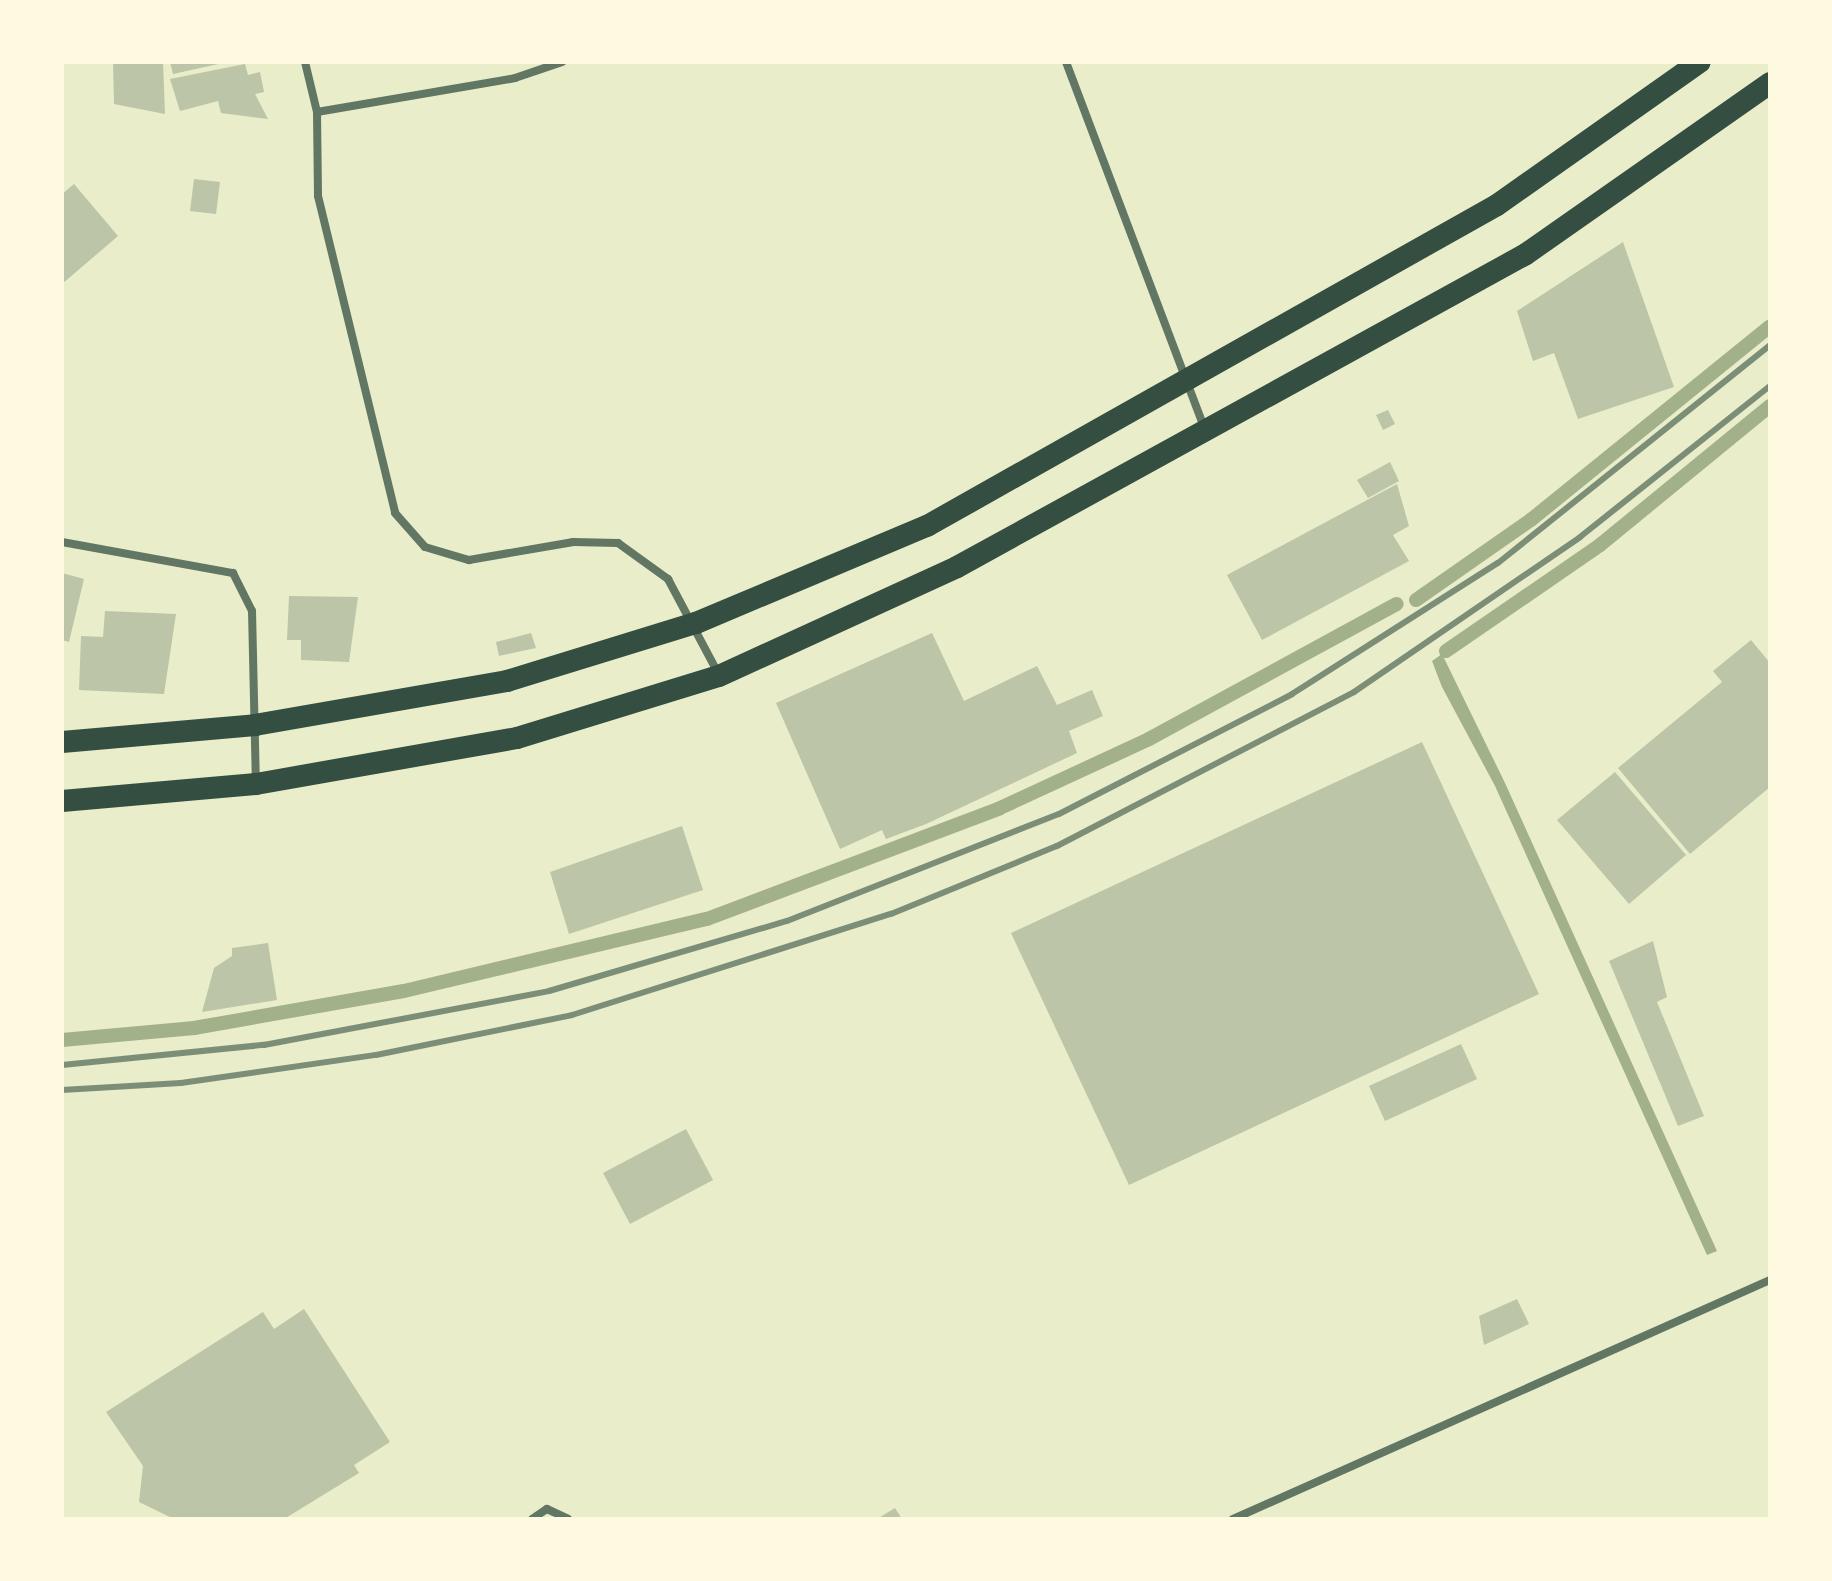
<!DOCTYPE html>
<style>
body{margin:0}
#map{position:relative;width:1832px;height:1581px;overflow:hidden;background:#e9edc9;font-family:Barlow,sans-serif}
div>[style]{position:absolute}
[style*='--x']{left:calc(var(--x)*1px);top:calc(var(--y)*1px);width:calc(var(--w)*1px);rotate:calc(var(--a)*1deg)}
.water>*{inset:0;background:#a3b18a}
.stream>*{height:14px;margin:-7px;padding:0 7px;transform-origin:7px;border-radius:7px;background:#a3b18a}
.building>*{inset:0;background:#bcc5a7}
.minor>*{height:8px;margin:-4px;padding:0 4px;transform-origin:4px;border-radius:4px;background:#617663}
.trunk>*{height:22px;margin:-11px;padding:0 11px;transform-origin:11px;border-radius:11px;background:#344e41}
.rail>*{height:6px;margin:-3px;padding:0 3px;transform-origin:3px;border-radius:3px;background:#7c8e77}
span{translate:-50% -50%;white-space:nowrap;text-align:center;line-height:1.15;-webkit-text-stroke:8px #fefae0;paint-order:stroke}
.frame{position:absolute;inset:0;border:64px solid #fefae0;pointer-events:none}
</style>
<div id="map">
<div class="water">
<i style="clip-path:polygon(1442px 654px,1505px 783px,1717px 1251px,1707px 1255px,1495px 786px,1442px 687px,1432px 661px)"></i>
</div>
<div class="stream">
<i style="--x:1416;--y:600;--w:141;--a:-34.9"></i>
<i style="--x:1532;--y:519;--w:306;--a:-39"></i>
<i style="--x:1446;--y:651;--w:187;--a:-34.5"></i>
<i style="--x:1600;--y:545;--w:220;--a:-39.3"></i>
<i style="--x:62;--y:1040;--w:133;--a:-5.2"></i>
<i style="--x:194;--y:1028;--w:213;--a:-10"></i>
<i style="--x:404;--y:991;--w:311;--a:-13.4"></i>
<i style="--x:707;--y:919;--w:313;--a:-20.7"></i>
<i style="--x:1000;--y:808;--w:164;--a:-24.8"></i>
<i style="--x:1149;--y:739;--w:282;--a:-28.6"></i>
</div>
<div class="building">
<i style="clip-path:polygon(113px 62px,163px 62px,165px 114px,114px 104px)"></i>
<i style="clip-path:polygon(170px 62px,223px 62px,223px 63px,173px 74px)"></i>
<i style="clip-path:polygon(245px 64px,248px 75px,260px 72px,264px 92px,255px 94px,268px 119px,221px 113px,218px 101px,180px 111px,170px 79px)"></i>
<i style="clip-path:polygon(194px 179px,220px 182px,216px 214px,190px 211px)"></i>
<i style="clip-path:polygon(74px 184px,118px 236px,62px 284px,62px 194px)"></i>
<i style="clip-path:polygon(1623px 242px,1674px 387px,1578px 419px,1554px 353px,1533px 361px,1517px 311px)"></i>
<i style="clip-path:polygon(1388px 410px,1395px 424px,1383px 430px,1376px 415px)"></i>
<i style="clip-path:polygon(1390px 462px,1399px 481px,1368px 498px,1357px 480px)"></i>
<i style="clip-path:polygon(1397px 484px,1409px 526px,1393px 535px,1409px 561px,1262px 640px,1227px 575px)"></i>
<i style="clip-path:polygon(62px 573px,84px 579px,69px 642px,62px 640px)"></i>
<i style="clip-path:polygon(289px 596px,358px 597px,349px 662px,301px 660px,301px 640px,287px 640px)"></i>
<i style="clip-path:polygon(105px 611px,176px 614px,164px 694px,79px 690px,81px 636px,103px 637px)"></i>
<i style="clip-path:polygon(531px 633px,536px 648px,499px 656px,496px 642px)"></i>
<i style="clip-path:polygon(932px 633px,964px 701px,1037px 666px,1057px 705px,1092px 690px,1103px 716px,1069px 731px,1077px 753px,926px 824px,886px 839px,882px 830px,840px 849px,776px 703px)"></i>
<i style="clip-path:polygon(1751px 640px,1770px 663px,1770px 787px,1690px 854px,1618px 768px,1722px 682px,1713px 671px)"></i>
<i style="clip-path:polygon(1422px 742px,1539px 994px,1129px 1185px,1011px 933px)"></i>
<i style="clip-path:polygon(1615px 772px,1686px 855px,1629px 904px,1557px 820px)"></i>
<i style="clip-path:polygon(682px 826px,703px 890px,569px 934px,550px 872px)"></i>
<i style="clip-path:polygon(1653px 941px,1667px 997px,1657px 1002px,1704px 1116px,1678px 1126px,1609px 961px)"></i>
<i style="clip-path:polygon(268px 943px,277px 1000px,202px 1012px,214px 968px,232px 956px,232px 948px)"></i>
<i style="clip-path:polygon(1461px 1044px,1477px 1079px,1385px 1121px,1369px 1086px)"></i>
<i style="clip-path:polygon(686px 1129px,713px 1180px,630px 1224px,603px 1173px)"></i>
<i style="clip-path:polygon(1517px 1299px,1529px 1324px,1484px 1345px,1479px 1316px)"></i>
<i style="clip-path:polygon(304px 1309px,390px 1442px,354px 1465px,359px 1473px,284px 1519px,174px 1519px,139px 1502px,143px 1466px,106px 1412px,263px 1312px,274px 1329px)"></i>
<i style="clip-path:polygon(895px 1508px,902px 1519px,877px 1519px)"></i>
</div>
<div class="minor">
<i style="--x:305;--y:62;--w:51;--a:76.5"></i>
<i style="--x:317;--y:112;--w:84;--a:89.3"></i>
<i style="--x:318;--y:196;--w:326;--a:76.3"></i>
<i style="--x:395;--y:513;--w:45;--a:48.6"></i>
<i style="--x:425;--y:547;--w:46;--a:16.5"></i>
<i style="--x:469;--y:560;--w:106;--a:-9.8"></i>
<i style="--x:573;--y:542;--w:45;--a:1.3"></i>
<i style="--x:618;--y:543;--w:62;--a:35.8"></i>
<i style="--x:668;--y:579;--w:106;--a:62"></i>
<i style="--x:1066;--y:62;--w:391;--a:69.3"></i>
<i style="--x:317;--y:112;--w:201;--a:-9.7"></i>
<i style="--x:515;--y:78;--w:50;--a:-18.8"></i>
<i style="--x:62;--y:542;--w:174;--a:10.3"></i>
<i style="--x:233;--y:573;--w:42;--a:63.4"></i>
<i style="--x:252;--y:611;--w:171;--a:88.7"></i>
<i style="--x:532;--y:1519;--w:18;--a:-34"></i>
<i style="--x:547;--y:1509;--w:23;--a:25"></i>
<i style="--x:1233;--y:1519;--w:588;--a:-23.99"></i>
</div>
<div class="trunk">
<i style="--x:62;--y:742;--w:194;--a:-5"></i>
<i style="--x:255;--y:725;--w:256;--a:-9.9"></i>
<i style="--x:507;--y:681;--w:198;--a:-17.1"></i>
<i style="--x:696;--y:623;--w:251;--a:-22.8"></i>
<i style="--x:927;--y:526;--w:654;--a:-29.39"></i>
<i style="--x:1497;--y:205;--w:248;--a:-35.2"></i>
<i style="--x:62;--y:801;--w:195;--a:-5"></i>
<i style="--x:256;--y:784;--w:265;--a:-10"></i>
<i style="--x:517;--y:738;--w:211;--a:-17.1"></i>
<i style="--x:719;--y:676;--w:262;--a:-24.6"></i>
<i style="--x:957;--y:567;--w:649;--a:-28.81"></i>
<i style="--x:1526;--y:254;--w:298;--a:-35"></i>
</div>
<div class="rail">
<i style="--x:62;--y:1065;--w:203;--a:-5.7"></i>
<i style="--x:264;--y:1045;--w:290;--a:-10.7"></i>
<i style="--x:549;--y:991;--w:248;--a:-16.4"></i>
<i style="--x:787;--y:921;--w:292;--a:-21.5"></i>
<i style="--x:1059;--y:814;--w:262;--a:-27.2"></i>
<i style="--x:1292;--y:694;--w:244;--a:-32.5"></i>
<i style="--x:1498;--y:563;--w:349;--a:-38.7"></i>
<i style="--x:62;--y:1090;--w:119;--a:-3.4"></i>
<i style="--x:181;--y:1083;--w:197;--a:-8.2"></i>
<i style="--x:376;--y:1055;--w:200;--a:-11.5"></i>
<i style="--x:572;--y:1015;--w:335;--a:-17.6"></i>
<i style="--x:891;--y:914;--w:179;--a:-22.3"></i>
<i style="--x:1057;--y:846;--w:335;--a:-27.4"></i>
<i style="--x:1354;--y:692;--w:274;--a:-34.4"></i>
<i style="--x:1580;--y:537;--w:243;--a:-38.5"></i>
</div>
<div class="frame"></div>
</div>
